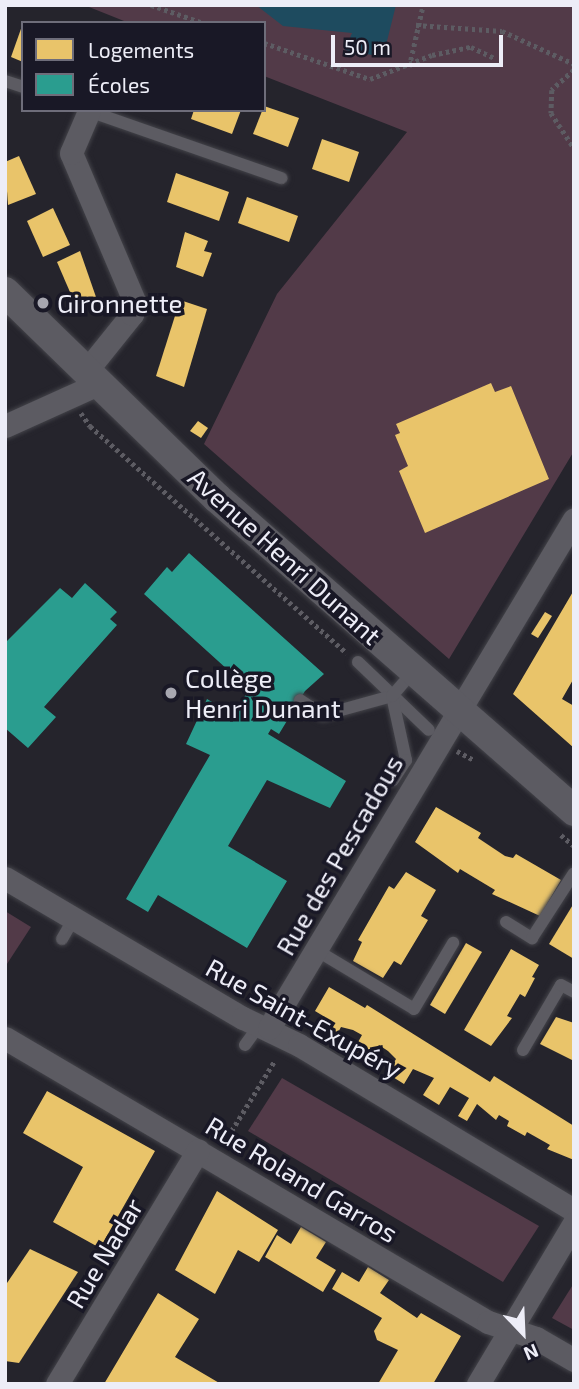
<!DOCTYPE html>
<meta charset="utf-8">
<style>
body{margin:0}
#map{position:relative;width:579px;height:1389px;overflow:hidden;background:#25242c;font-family:"Exo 2",sans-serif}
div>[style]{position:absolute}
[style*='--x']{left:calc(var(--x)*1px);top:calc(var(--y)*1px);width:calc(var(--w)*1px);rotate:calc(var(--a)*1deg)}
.green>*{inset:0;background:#523a48}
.water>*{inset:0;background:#1e4b5f}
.homes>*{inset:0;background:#e9c46a}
.schools>*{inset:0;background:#2a9d8f}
.path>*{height:4.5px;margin-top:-2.25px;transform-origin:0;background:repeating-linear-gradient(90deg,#5d5c63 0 3.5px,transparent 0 7px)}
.roads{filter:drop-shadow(0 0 2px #434349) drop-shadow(0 0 2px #434349)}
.service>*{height:12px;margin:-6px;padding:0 6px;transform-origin:6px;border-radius:6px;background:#5c5b62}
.minor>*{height:23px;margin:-11.5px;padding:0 11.5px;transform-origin:11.5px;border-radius:11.5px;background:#5c5b62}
.tertiary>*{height:30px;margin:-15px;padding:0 15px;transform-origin:15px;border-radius:15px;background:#5c5b62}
.dots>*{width:19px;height:19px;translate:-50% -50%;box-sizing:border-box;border:4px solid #191826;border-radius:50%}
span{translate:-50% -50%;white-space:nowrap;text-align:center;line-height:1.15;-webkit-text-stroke:7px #191826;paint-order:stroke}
.poi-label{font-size:26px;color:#ededf7}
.left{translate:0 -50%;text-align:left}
.street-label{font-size:26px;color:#ededf7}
.frame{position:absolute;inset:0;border:7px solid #ededf7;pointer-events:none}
.legend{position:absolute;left:21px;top:21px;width:245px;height:91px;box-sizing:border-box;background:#191826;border:2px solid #6e6d7a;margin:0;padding:9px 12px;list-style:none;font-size:21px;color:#ededf7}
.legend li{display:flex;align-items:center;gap:14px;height:35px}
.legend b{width:35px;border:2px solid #6e6d7a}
.north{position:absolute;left:488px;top:1298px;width:70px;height:70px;-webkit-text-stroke:5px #191826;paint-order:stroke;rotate:157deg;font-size:19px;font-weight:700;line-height:28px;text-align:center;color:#ededf7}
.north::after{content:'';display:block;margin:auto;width:24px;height:32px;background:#ededf7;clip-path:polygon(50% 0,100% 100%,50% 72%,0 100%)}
.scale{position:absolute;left:331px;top:35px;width:172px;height:32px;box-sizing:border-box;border:4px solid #ededf7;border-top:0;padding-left:9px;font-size:21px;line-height:24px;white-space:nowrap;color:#ededf7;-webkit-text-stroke:5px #191826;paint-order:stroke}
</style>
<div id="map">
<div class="green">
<i style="clip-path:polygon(84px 5px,574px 5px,574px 451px,449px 659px,204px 444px,277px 294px,407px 132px,264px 76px,264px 23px,129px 23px)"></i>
<i style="clip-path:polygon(5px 911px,31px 927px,5px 967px)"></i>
<i style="clip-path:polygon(282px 1078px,539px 1226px,503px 1282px,248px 1131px)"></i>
<i style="clip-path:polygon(574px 1283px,574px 1330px,552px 1318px)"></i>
</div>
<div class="water">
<i style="clip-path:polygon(256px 5px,396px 5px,383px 57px,345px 50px,352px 33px,283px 26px)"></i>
</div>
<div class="homes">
<i style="clip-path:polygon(22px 26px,23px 26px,23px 62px,11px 57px)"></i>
<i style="clip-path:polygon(264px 106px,299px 118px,288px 147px,253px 134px)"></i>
<i style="clip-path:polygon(194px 110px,241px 110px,232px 134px,191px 119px)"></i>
<i style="clip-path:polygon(322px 139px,359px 152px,349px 182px,312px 169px)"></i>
<i style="clip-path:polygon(19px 156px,36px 194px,8px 205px,5px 162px)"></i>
<i style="clip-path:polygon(176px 173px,229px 192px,219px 221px,167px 202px)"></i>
<i style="clip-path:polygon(247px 197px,298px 216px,289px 242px,238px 223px)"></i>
<i style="clip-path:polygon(53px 208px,70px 245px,43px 257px,27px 221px)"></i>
<i style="clip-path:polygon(185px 232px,208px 241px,204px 251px,212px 253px,203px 277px,176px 267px)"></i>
<i style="clip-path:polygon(80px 251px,96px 297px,76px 306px,57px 262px)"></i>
<i style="clip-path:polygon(180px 300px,207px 309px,184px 387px,156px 376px)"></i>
<i style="clip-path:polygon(491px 383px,495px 392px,511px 386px,549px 479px,425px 533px,399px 471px,408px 466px,395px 435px,400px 433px,396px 424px)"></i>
<i style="clip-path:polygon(198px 421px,208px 428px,201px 438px,190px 431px)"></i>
<i style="clip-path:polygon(574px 590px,574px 678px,562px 699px,574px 706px,574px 748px,513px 694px)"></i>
<i style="clip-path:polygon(545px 612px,552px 616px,538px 638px,531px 634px)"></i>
<i style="clip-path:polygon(436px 807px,481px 833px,478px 838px,505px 856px,513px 858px,516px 854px,561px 880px,540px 916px,492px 894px,495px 890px,460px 869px,458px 873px,415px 842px)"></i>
<i style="clip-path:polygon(406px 872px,436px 890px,421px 916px,428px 920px,401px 965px,394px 961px,383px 978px,353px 961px,362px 942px,358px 940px,389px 886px,394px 889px)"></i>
<i style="clip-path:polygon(574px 903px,574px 959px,549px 944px)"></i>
<i style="clip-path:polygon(466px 943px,482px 952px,445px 1014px,430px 1005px)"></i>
<i style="clip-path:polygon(511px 949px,539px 965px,532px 977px,535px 978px,525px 997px,520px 994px,507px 1016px,512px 1018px,491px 1046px,464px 1030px)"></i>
<i style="clip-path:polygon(329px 987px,365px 1008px,367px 1005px,490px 1082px,494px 1076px,574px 1126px,574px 1160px,547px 1149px,550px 1145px,527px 1132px,525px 1136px,507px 1126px,509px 1121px,499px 1115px,496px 1120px,477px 1104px,467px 1121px,458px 1116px,469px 1098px,450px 1087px,439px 1105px,423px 1095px,434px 1078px,413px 1069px,404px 1084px,388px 1074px,396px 1059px,388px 1051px,379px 1045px,368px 1063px,352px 1053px,362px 1035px,353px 1030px,341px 1027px,333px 1042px,316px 1032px,325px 1017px,315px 1011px)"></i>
<i style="clip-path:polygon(556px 1017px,574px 1023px,574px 1061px,540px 1044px)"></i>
<i style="clip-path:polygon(47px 1091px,155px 1151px,100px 1248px,53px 1222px,83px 1167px,23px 1133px)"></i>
<i style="clip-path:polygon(217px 1191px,278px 1230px,259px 1262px,238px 1250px,215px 1294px,175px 1270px)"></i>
<i style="clip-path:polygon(301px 1227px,326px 1242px,316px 1258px,336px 1270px,323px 1292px,265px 1257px,277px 1235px,291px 1244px)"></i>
<i style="clip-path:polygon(30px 1249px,78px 1272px,19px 1363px,5px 1361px,5px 1286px)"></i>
<i style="clip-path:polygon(368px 1267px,389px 1280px,380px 1293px,417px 1318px,421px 1313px,461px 1336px,433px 1384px,378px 1384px,398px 1350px,377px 1340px,374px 1331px,382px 1318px,332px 1289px,342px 1272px,359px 1282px)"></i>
<i style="clip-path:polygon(158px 1293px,199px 1319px,175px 1357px,221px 1384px,104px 1384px)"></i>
</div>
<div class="schools">
<i style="clip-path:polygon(189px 553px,324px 674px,305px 691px,279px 734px,271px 729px,268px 734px,346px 781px,330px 808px,267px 780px,228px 846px,287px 881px,247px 948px,158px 895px,148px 912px,126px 899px,210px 755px,186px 744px,207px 699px,234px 715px,249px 689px,144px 594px,167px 567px,172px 572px)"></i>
<i style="clip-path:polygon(85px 583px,117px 612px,110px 619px,117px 625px,44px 707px,56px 717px,28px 748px,5px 728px,5px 643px,60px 588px,72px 598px)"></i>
</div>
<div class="path">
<i style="--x:151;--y:5;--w:55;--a:19.1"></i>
<i style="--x:416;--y:25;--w:86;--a:4"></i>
<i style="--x:502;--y:31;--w:79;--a:24.6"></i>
<i style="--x:264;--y:43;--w:112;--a:18.8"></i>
<i style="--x:370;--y:79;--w:66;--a:-21.2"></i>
<i style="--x:432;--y:55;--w:40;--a:-12"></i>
<i style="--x:471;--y:47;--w:26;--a:25"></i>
<i style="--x:409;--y:67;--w:64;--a:-77.3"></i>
<i style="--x:574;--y:70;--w:30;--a:138"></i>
<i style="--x:552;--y:90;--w:23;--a:92"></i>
<i style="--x:551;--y:113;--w:42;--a:56.7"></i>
<i style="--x:81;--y:413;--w:16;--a:55"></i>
<i style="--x:90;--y:426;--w:343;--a:41.5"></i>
<i style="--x:457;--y:751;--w:19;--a:28"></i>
<i style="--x:561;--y:835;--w:17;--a:40"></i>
<i style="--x:224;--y:1143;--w:97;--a:-58.4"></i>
</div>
<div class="roads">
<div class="service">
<i style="--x:5;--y:81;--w:19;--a:18"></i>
<i style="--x:86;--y:110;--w:207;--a:19.2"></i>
<i style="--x:358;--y:662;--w:98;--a:43.8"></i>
<i style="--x:392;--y:696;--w:66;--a:77.7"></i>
<i style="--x:406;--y:760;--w:24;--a:123"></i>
<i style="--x:300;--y:700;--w:27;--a:33"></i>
<i style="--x:323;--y:715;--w:72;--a:-15.4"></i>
<i style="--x:392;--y:696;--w:18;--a:-49"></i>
<i style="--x:506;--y:922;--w:31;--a:32"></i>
<i style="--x:532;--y:938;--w:77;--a:-57.1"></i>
<i style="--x:62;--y:939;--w:24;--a:-60"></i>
<i style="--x:316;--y:950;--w:114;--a:31"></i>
<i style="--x:414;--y:1009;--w:77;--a:-59.4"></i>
<i style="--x:245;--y:1045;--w:26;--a:-54"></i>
<i style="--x:523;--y:1050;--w:75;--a:-59.7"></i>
<i style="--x:561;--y:985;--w:15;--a:28"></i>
</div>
<div class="minor">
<i style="--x:87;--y:370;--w:72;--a:-51.2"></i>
<i style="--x:132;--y:314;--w:11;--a:-75"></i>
<i style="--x:135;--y:303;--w:163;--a:-113.1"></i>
<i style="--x:71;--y:153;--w:46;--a:-66.8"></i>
<i style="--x:5;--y:426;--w:102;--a:-24.3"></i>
<i style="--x:5;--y:878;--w:276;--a:30.5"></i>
<i style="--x:243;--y:1018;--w:62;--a:25.7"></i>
<i style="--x:299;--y:1045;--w:321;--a:31"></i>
<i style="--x:269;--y:1028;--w:593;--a:-59.07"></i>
<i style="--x:5;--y:1038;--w:560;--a:30.46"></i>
<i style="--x:488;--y:1322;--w:51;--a:18.4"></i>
<i style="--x:536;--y:1338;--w:44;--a:30.1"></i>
<i style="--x:57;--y:1384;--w:273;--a:-58.9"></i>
<i style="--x:478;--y:1384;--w:187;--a:-59.2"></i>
</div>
<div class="tertiary">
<i style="--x:5;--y:292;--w:296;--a:44.2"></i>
<i style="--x:217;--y:498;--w:475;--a:41.2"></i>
</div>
</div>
<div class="dots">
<i style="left:43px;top:303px;background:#a7a7b0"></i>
<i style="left:171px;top:693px;background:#a7a7b0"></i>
</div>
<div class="poi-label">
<span class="left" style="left:57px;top:303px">Gironnette</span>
<span class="left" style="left:185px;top:693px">Collège<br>Henri Dunant</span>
</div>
<div class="street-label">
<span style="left:285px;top:556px;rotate:42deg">Avenue Henri Dunant</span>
<span style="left:339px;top:855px;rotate:-60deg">Rue des Pescadous</span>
<span style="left:304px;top:1018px;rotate:29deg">Rue Saint-Exupéry</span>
<span style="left:302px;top:1179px;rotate:31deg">Rue Roland Garros</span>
<span style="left:104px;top:1253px;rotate:-59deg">Rue Nadar</span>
</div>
<div class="frame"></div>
<ul class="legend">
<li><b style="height:19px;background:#e9c46a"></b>Logements</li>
<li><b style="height:19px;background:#2a9d8f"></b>Écoles</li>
</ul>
<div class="north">N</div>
<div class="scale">50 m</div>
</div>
